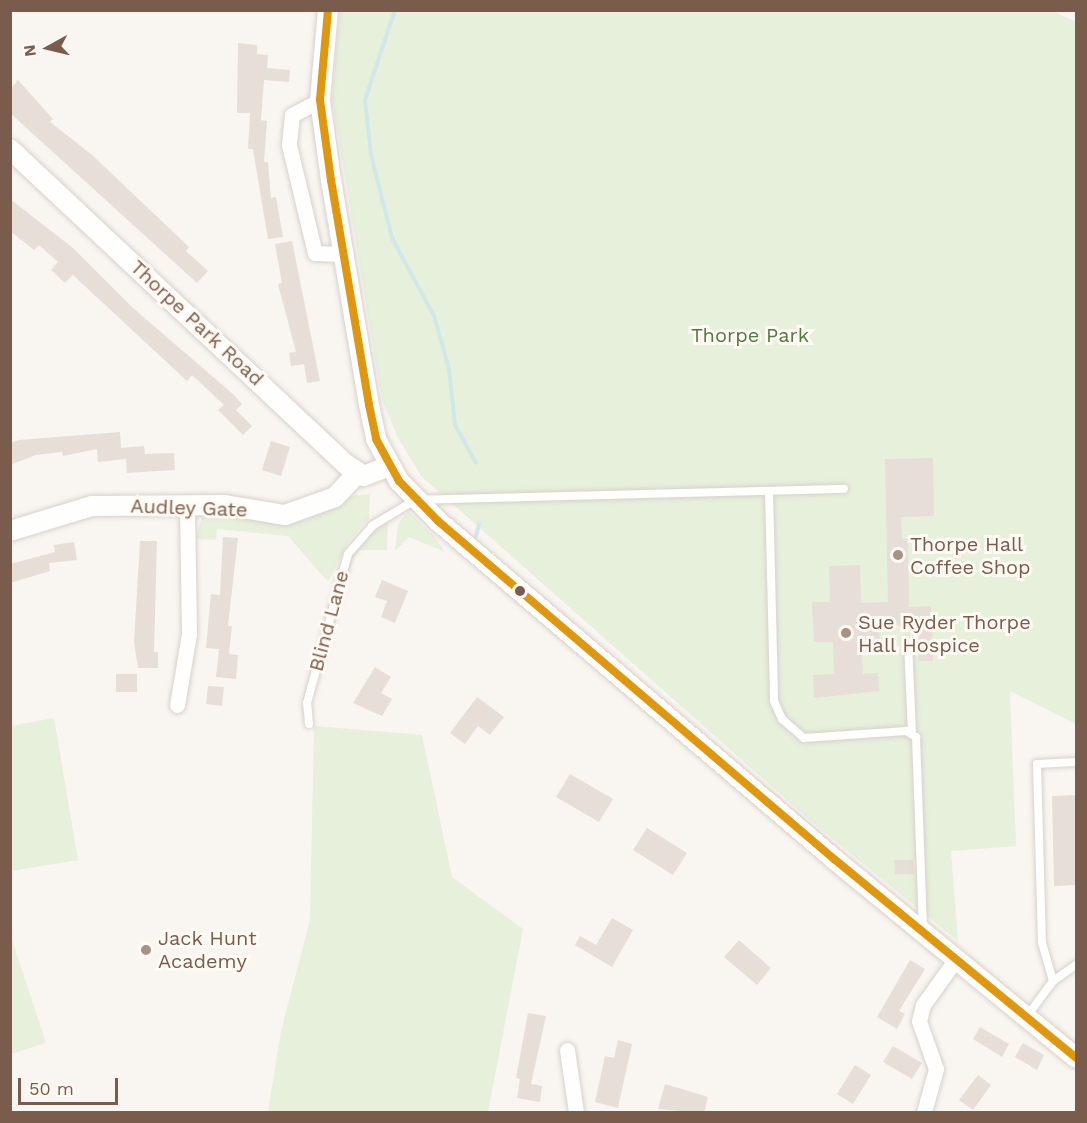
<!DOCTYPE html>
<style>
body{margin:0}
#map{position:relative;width:1087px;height:1123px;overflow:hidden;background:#f9f5f0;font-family:"Work Sans",sans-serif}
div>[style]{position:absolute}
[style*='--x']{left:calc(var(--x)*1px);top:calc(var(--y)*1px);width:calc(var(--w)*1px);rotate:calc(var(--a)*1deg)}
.green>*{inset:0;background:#e7f0db}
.stream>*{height:4px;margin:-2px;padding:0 2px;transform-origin:2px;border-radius:2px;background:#d0e8ea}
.building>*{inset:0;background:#e6ded7}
.roads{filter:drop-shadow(0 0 2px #d7d1cb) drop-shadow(0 0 2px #d7d1cb)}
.service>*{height:8px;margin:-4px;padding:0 4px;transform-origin:4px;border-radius:4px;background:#fefefd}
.minor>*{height:15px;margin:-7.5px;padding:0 7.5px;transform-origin:7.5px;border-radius:7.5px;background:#fefefd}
.tertiary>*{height:20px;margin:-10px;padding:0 10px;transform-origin:10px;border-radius:10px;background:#fefefd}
.bus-1>*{height:8px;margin:-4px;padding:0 4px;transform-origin:4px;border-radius:4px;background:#de970f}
.dots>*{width:16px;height:16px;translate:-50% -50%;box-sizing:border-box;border:3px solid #fffaf3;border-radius:50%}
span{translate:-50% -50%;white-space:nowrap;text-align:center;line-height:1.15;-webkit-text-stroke:6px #fffaf3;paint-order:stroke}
.street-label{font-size:20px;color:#7a5c4d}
.park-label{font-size:20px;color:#537a41}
.poi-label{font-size:20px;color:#7a5c4d}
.left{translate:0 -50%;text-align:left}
.frame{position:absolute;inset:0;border:12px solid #7a5c4d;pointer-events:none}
.north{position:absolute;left:18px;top:18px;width:60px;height:60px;-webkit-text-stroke:4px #fffaf3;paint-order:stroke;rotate:262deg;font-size:16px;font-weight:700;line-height:24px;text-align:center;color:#7a5c4d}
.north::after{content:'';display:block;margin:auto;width:21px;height:27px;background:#7a5c4d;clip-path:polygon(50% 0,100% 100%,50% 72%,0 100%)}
.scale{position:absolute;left:18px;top:1078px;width:100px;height:27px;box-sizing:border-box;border:3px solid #7a5c4d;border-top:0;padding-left:8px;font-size:18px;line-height:21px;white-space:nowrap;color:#7a5c4d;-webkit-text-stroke:4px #fffaf3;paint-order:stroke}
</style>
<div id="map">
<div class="green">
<i style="clip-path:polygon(1051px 10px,1076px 22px,1076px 724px,1010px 691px,1016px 846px,951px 851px,958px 941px,812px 822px,421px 476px,398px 438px,382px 400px,332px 98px,340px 11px)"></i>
<i style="clip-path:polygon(370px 494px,369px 519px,349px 541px,328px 582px,288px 536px,217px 529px,216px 540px,196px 539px,202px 516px,218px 514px,286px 526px,332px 509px,351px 496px)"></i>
<i style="clip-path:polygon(408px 511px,434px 536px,445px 552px,409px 537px,395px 551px,398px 524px)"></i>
<i style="clip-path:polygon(388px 519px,387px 550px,360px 550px,353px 559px,323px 668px,349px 559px,360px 542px)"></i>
<i style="clip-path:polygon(54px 718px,78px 860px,11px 871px,11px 726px)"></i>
<i style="clip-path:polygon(314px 726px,422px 735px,452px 877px,523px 929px,488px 1112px,268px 1112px,281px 1031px,310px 920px)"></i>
<i style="clip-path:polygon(10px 934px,46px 1043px,11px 1054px,10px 1054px)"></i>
</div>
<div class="stream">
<i style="--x:395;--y:10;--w:95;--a:108.4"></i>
<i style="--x:365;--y:100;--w:55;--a:83.8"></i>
<i style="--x:371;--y:155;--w:86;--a:75.8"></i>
<i style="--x:392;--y:238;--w:89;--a:61.7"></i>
<i style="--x:434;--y:316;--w:55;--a:74.2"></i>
<i style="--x:449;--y:369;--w:56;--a:83.9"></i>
<i style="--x:455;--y:425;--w:43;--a:61.1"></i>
<i style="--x:476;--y:536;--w:12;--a:-76"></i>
</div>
<div class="building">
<i style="clip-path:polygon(238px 43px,257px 45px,257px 54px,268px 55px,267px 68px,290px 70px,289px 82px,264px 80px,261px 120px,267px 121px,264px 162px,268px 162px,271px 198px,276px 197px,283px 237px,268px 239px,253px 149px,248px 149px,250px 113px,237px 113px)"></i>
<i style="clip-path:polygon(18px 80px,53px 119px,50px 122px,91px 154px,189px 247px,186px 251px,208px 271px,197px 283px,10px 113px,10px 89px)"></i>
<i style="clip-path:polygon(10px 199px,73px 248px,133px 308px,234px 395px,242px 404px,236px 410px,252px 426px,243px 435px,218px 410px,224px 405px,192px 375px,187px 381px,73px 275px,65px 283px,51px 270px,58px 262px,39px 245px,34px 250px,10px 231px)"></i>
<i style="clip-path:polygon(292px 241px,320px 381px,307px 383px,304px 364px,291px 366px,289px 353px,296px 352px,278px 284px,282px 283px,275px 244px)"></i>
<i style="clip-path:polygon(120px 432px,121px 448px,144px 446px,145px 454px,174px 453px,175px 470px,127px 473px,126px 459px,98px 462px,97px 449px,63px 456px,62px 452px,36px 455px,10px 465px,10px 443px,19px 440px)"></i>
<i style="clip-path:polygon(271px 441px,290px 447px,281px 476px,262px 470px)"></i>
<i style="clip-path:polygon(933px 458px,934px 516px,901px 517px,902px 539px,908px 539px,909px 607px,931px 606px,933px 661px,919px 661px,918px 625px,879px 626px,880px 640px,861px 640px,863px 674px,878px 673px,879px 691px,814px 698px,813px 675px,834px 674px,833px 642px,814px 642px,812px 602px,830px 602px,829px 566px,860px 565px,861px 603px,888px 602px,885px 459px)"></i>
<i style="clip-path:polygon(223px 537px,238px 538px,228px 626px,232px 626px,229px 654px,238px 655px,236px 679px,216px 677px,219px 649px,206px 648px,211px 594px,220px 595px)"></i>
<i style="clip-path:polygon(140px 541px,157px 541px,154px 652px,158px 652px,158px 668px,138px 668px,134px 642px)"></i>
<i style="clip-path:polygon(74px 542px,77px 560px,49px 563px,50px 571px,10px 583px,10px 564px,55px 552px,54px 545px)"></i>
<i style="clip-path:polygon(382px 580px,408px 591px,395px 623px,381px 617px,387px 601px,375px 597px)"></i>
<i style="clip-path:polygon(375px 667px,391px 677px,381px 693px,392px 699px,382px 716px,353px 703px)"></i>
<i style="clip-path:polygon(116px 674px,137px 674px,137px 692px,116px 692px)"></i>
<i style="clip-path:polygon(208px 686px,224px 687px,222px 706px,206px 704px)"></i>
<i style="clip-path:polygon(477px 697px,504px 717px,490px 735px,478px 726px,465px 744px,450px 733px)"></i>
<i style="clip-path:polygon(570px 774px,613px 799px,599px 822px,556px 797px)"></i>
<i style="clip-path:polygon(1077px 795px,1077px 885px,1054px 886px,1052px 796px)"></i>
<i style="clip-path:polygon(647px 828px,687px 853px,673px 875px,633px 850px)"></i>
<i style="clip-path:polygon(894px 860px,913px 860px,914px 874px,895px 874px)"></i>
<i style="clip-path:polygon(612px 918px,633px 930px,612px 967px,575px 945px,580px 936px,596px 945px)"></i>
<i style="clip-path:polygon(739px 940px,771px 968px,757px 985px,724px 957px)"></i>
<i style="clip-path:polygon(910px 960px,925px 969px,899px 1011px,905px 1014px,897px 1029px,877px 1017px)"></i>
<i style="clip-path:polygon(528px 1013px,546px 1016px,531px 1084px,542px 1086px,540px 1102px,517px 1098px,520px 1079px,516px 1078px)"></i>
<i style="clip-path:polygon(980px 1027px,1009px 1044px,1002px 1057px,973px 1039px)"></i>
<i style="clip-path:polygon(618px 1040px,632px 1044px,618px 1108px,595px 1102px,605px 1056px,614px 1058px)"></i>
<i style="clip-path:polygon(1023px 1043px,1044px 1055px,1037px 1070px,1015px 1057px)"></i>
<i style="clip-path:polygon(893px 1046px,922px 1063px,912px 1079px,883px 1062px)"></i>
<i style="clip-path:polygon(855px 1065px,871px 1075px,853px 1104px,837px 1094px)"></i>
<i style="clip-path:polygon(978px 1075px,991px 1085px,973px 1110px,959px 1100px)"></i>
<i style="clip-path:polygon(665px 1084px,708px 1097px,704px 1113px,658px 1109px)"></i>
</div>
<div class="roads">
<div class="service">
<i style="--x:769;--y:491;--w:210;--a:88.6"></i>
<i style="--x:774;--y:701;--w:20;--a:66"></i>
<i style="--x:782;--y:719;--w:29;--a:41"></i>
<i style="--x:804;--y:738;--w:102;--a:-3.9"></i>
<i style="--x:906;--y:731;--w:12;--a:31"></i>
<i style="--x:916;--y:737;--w:191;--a:87.9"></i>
<i style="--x:908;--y:642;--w:90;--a:87.5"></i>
<i style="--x:309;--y:724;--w:21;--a:-95"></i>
<i style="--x:307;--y:703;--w:155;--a:-74.6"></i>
<i style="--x:348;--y:554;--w:37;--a:-49"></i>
<i style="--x:372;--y:526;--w:50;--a:-31.2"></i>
<i style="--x:415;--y:500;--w:429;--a:-1.5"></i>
<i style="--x:1053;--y:981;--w:40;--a:-106"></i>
<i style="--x:1042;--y:943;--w:179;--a:-91.6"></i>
<i style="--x:1037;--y:764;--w:39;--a:-3"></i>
<i style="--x:1028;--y:1015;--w:42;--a:-53.7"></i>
<i style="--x:1053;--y:981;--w:28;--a:-35"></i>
</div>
<div class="minor">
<i style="--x:320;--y:100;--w:32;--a:152"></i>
<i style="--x:292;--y:115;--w:30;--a:96"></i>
<i style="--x:289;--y:145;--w:111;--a:76.5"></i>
<i style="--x:315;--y:253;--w:28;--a:2"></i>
<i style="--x:177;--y:705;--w:72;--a:-80.4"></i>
<i style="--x:189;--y:634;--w:130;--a:-90.9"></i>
<i style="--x:567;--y:1050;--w:63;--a:81.7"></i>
<i style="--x:924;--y:1112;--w:45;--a:-74.4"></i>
<i style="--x:936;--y:1069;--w:51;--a:-109.5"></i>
<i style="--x:919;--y:1021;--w:16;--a:-76"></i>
<i style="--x:923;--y:1005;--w:57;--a:-54.3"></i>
</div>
<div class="tertiary">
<i style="--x:328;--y:10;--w:90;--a:95.1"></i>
<i style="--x:320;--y:100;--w:81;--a:82.2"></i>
<i style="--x:331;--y:180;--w:228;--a:80.4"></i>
<i style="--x:369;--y:405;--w:35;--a:78"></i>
<i style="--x:376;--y:439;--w:48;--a:61.3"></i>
<i style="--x:399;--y:481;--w:56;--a:45.7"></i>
<i style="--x:438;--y:521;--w:521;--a:40.48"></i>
<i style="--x:834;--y:859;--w:313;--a:39.4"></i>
<i style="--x:10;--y:149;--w:462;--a:43.2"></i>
<i style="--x:347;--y:465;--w:20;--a:33"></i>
<i style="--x:364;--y:476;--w:27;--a:-22"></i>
<i style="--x:10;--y:531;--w:86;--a:-17"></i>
<i style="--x:92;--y:506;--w:133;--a:-0.4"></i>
<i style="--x:225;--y:505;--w:61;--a:9.5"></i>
<i style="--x:285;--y:515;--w:53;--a:-19.8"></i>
<i style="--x:335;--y:497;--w:33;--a:-47"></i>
</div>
</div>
<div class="bus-1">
<i style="--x:328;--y:10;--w:90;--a:95.1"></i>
<i style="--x:320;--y:100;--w:81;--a:82.2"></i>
<i style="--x:331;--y:180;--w:228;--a:80.4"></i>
<i style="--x:369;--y:405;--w:35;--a:78"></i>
<i style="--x:376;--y:439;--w:48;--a:61.3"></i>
<i style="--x:399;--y:481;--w:56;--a:45.7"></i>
<i style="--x:438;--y:521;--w:521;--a:40.48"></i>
<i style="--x:834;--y:859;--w:313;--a:39.4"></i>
</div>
<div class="dots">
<i style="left:898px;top:555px;background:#a69286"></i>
<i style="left:520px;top:591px;background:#7a5c4d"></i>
<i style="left:846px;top:633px;background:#a69286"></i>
<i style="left:146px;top:950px;background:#a69286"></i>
</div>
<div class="street-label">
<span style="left:197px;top:323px;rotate:43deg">Thorpe Park Road</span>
<span style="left:189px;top:508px;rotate:2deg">Audley Gate</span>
<span style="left:329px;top:621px;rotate:-75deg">Blind Lane</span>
</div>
<div class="park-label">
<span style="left:750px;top:335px">Thorpe Park</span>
</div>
<div class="poi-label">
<span class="left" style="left:910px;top:556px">Thorpe Hall<br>Coffee Shop</span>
<span class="left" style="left:858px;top:634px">Sue Ryder Thorpe<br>Hall Hospice</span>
<span class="left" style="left:158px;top:950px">Jack Hunt<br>Academy</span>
</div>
<div class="frame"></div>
<div class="north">N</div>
<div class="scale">50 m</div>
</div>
